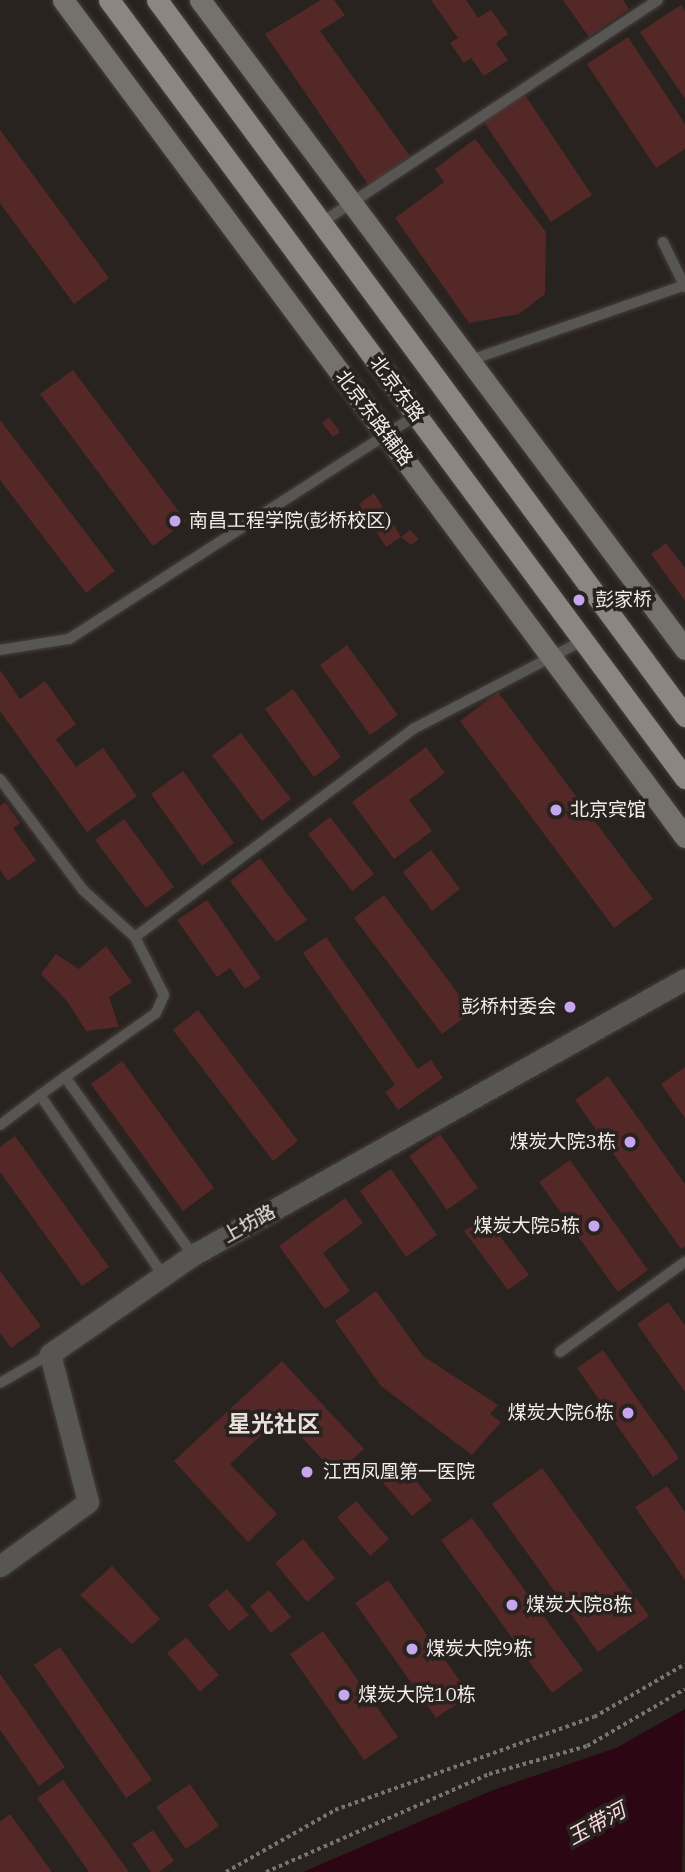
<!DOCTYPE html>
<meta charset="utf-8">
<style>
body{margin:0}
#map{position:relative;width:685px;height:1872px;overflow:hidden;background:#292320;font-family:"IBM Plex Serif","Noto Sans SC",serif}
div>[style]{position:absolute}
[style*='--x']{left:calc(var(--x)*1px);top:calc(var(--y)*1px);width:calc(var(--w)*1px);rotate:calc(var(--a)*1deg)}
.water>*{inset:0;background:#2c0613}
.building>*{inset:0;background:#532826}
.path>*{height:3.5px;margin-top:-1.75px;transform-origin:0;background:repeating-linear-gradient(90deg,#797471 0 3.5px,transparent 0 7px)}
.roads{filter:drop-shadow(0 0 2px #453f3c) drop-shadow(0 0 2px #453f3c)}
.lane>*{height:10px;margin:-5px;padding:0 5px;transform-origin:5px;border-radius:5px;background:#585653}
.street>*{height:21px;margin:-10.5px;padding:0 10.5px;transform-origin:10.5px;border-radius:10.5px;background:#585653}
.secondary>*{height:21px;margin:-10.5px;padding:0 10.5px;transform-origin:10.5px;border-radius:10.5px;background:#75716d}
.primary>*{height:21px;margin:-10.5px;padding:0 10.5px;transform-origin:10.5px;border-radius:10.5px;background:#8c8681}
.dots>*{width:19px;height:19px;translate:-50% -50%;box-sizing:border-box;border:4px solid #292320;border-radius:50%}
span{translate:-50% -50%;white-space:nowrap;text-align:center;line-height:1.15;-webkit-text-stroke:7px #292320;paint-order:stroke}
.street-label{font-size:19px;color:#f2edeb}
.poi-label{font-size:19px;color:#f2edeb}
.left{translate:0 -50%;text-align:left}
.right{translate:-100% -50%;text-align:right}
.water-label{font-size:21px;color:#f9d8df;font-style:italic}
.quarter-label{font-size:23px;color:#e9e0dc;font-weight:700}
</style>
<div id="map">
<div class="water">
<i style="clip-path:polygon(685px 1709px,682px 1872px,303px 1872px,493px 1790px,616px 1748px)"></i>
</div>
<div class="building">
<i style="clip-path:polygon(321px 0,334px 0,345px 15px,320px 31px,410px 156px,369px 186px,265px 34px)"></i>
<i style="clip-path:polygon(431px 0,466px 0,478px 18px,491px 10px,508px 34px,496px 43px,508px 60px,484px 76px,471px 58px,464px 63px,450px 43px,458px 38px)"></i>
<i style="clip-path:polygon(563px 0,623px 0,629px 9px,589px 37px)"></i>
<i style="clip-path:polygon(681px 5px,685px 11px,685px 99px,640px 32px)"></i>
<i style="clip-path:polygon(628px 37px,685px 124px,685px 149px,656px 168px,587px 64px)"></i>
<i style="clip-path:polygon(523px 92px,592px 195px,551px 222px,482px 119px)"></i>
<i style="clip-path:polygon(0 130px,109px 278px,74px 304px,0 203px)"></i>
<i style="clip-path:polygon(475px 139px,546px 232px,545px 294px,519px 314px,469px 323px,395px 218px,444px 182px,435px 169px)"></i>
<i style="clip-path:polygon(73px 370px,186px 521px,153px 546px,40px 394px)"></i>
<i style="clip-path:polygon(329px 417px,340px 432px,333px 437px,322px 423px)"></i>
<i style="clip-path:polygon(0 420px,115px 571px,86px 593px,0 480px)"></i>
<i style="clip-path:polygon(374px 493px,401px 537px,410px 530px,419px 539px,411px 545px,401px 537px,386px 547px,359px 504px)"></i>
<i style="clip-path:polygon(666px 543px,685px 568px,685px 601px,651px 554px)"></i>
<i style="clip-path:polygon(347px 645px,398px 715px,370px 735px,320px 665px)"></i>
<i style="clip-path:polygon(0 670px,20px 699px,45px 681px,76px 724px,56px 739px,76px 767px,103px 748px,137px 796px,87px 832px,0 711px)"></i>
<i style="clip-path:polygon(293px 689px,341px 757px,314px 777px,265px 709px)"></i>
<i style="clip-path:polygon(498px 692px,653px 899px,614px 928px,460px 721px)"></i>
<i style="clip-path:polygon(241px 733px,291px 799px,262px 821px,212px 755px)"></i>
<i style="clip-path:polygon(426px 747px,445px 773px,409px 800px,432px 831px,394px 859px,352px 802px)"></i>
<i style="clip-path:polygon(183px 771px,234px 843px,202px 866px,151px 794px)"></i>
<i style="clip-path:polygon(5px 802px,20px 823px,13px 828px,36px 860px,8px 881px,0 870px,0 806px)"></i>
<i style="clip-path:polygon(330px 817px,374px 874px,352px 891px,308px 834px)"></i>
<i style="clip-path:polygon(124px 819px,174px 887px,146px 908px,95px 840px)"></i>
<i style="clip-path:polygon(431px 850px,460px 889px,432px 911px,403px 872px)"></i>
<i style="clip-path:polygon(260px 858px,307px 920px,276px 942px,230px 881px)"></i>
<i style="clip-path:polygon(384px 895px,472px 1012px,442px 1034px,354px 918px)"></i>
<i style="clip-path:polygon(207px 900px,261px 978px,245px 989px,230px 968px,217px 977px,177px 920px)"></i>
<i style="clip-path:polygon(326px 937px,418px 1069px,431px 1060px,443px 1078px,398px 1110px,385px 1092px,395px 1085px,303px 953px)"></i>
<i style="clip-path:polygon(106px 946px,132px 982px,109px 997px,119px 1027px,86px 1031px,67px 1001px,41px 974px,56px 954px,79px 969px)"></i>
<i style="clip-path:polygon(198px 1010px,298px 1141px,273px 1161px,173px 1030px)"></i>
<i style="clip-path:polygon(122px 1061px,214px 1188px,183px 1211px,91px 1084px)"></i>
<i style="clip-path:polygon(685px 1067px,685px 1118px,661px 1084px)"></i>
<i style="clip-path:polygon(608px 1076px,685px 1184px,685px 1246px,681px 1249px,575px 1100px)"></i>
<i style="clip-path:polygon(440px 1134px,478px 1188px,447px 1210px,409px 1156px)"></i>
<i style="clip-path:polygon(15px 1136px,109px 1267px,82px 1286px,0 1172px,0 1147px)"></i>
<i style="clip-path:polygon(570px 1160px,648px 1270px,618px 1292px,539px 1182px)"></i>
<i style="clip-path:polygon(391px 1169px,437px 1235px,406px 1257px,360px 1191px)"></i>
<i style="clip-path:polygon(345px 1198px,363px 1223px,323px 1253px,350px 1291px,325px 1309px,279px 1246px)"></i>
<i style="clip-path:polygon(485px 1216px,529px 1275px,508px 1290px,464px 1231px)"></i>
<i style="clip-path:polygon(0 1271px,41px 1326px,11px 1348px,0 1333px)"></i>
<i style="clip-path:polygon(376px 1291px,423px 1356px,498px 1405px,490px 1414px,501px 1422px,472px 1455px,381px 1386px,335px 1321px)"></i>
<i style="clip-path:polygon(668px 1302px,685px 1325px,685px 1392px,637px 1324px)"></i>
<i style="clip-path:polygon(603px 1350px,679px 1458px,653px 1477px,577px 1368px)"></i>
<i style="clip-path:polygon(282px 1361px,364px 1449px,336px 1474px,282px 1416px,230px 1464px,277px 1514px,248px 1542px,174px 1461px)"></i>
<i style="clip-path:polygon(399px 1461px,432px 1500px,412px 1516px,379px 1478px)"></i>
<i style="clip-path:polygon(542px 1468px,649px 1616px,598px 1652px,492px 1504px)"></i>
<i style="clip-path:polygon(667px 1486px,685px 1512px,685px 1580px,635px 1507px)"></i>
<i style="clip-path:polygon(356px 1501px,389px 1539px,370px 1556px,337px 1517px)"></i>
<i style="clip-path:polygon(472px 1518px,583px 1670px,552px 1693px,441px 1540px)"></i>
<i style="clip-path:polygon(303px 1539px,335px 1578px,307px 1602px,275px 1563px)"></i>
<i style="clip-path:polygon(112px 1566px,160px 1619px,132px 1644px,80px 1595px)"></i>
<i style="clip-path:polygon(388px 1580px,470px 1695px,436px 1718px,355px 1603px)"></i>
<i style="clip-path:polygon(227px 1589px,249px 1615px,229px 1631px,208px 1605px)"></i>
<i style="clip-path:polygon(269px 1590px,291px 1617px,271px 1633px,250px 1606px)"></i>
<i style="clip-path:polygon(323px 1631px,398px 1737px,364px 1760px,290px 1654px)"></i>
<i style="clip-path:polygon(186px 1637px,219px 1675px,200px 1692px,167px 1653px)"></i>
<i style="clip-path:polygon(60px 1647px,152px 1780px,126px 1798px,34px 1665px)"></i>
<i style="clip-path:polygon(0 1674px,65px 1767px,39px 1786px,0 1730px)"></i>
<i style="clip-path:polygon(63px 1780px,129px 1872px,89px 1872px,37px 1798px)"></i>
<i style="clip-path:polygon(190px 1784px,219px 1826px,186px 1849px,156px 1807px)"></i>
<i style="clip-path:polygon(10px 1814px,52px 1872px,0 1872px,0 1822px)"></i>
<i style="clip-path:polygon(153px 1830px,174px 1861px,159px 1872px,151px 1872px,132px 1844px)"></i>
</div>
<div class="path">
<i style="--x:226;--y:1872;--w:125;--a:-29.6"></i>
<i style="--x:335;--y:1810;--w:275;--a:-19.8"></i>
<i style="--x:594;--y:1717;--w:105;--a:-30.2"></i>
<i style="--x:266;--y:1872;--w:244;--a:-23.7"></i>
<i style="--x:489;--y:1774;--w:102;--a:-15.9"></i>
<i style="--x:587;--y:1746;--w:113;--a:-30.2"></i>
</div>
<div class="roads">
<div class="lane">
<i style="--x:321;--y:223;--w:404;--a:-33.5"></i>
<i style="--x:663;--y:242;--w:50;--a:63.9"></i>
<i style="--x:468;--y:361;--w:230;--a:-19.3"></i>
<i style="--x:0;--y:650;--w:70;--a:-9.1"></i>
<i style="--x:69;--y:639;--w:414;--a:-32.8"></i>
<i style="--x:0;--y:779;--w:139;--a:53.2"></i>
<i style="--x:83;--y:890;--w:70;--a:42.1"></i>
<i style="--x:135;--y:937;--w:65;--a:63.4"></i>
<i style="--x:164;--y:995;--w:20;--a:114"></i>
<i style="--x:156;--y:1013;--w:111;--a:144.9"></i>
<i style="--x:65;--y:1077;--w:219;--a:54.3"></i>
<i style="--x:135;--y:937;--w:347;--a:-36.8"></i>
<i style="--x:413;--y:729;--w:193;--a:-27.5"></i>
<i style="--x:40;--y:1095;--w:31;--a:-36"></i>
<i style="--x:0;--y:1125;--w:50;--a:-36.9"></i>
<i style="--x:40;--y:1095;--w:217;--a:55.7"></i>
<i style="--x:560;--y:1352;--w:154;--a:-35.8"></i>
<i style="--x:0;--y:1383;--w:58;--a:-30.1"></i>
</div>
<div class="street">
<i style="--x:0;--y:1566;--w:109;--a:-36"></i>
<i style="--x:88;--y:1502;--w:153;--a:-104.4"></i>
<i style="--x:50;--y:1354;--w:174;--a:-34.7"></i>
<i style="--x:193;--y:1255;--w:564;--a:-29.29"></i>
</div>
<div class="secondary">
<i style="--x:63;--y:0;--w:1043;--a:53.38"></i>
<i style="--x:200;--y:0;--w:810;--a:53.23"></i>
</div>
<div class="primary">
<i style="--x:109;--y:0;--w:968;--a:53.49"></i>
<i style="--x:157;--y:0;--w:890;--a:53.59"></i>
</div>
</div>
<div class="dots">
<i style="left:175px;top:521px;background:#c7a6f0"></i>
<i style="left:579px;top:600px;background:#c7a6f0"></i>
<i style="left:556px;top:810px;background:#c7a6f0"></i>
<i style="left:570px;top:1007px;background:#c7a6f0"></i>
<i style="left:630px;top:1142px;background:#c7a6f0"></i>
<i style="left:594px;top:1226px;background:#c7a6f0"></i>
<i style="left:628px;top:1413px;background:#c7a6f0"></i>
<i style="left:307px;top:1472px;background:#c7a6f0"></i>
<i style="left:512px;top:1605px;background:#c7a6f0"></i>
<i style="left:412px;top:1649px;background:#c7a6f0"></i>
<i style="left:344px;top:1695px;background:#c7a6f0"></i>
</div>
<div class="street-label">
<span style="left:397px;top:389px;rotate:53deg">北京东路</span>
<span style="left:374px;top:418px;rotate:53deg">北京东路辅路</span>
<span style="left:249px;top:1224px;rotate:-29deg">上坊路</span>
</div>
<div class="poi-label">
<span class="left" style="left:189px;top:521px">南昌工程学院(彭桥校区)</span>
<span class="left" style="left:595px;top:600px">彭家桥</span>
<span class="left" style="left:570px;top:810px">北京宾馆</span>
<span class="right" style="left:556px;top:1007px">彭桥村委会</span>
<span class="right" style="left:616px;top:1142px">煤炭大院3栋</span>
<span class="right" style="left:580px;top:1226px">煤炭大院5栋</span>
<span class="right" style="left:614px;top:1413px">煤炭大院6栋</span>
<span class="left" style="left:323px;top:1472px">江西凤凰第一医院</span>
<span class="left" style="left:526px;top:1605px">煤炭大院8栋</span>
<span class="left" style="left:426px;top:1649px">煤炭大院9栋</span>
<span class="left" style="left:358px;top:1695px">煤炭大院10栋</span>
</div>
<div class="water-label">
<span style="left:596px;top:1823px;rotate:-29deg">玉带河</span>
</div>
<div class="quarter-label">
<span style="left:274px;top:1423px">星光社区</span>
</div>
</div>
